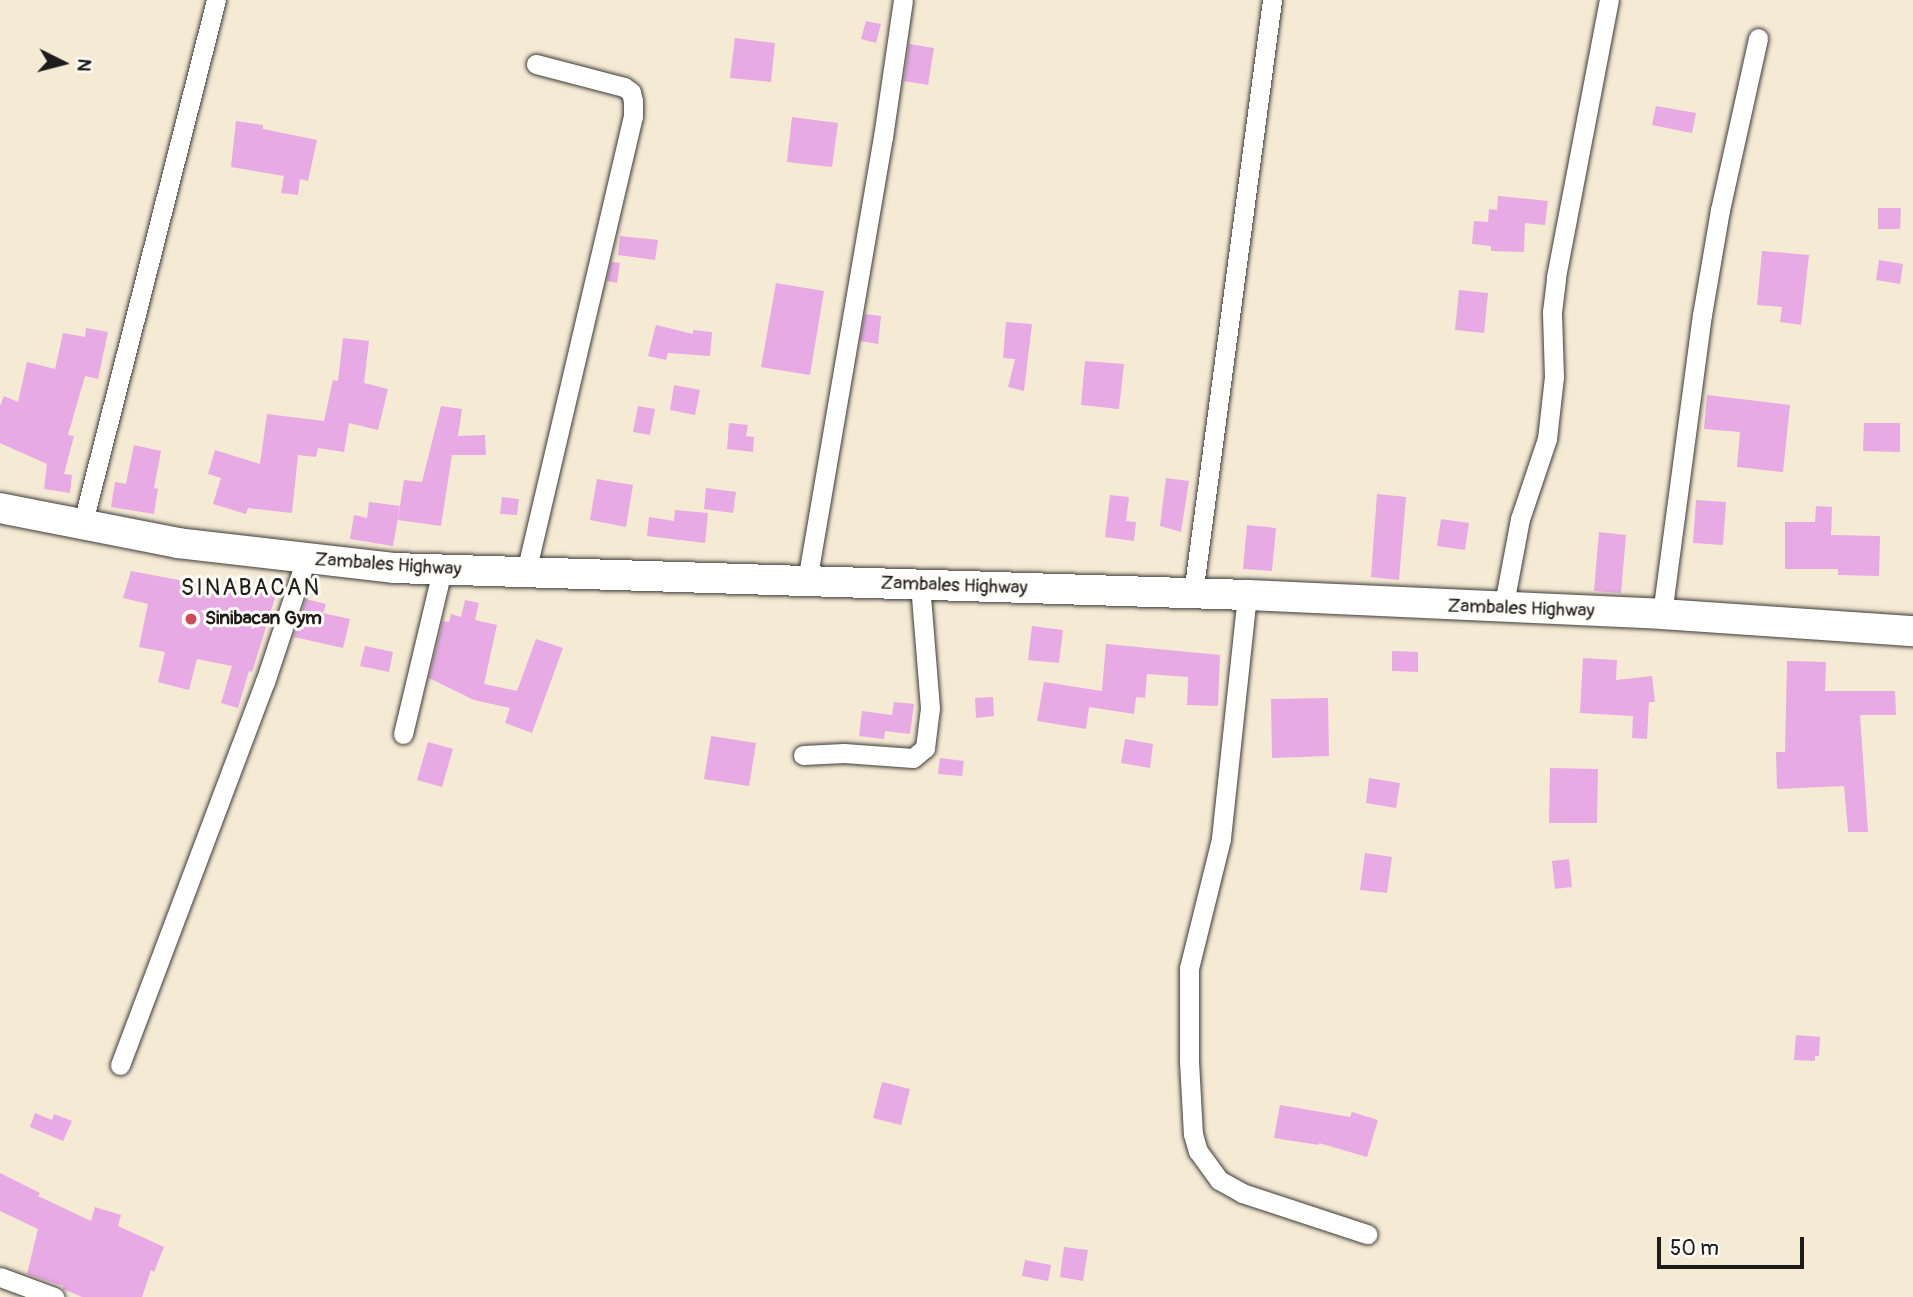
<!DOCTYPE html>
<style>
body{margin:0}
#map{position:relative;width:1913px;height:1297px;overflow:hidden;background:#f5ead4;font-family:Pangolin,sans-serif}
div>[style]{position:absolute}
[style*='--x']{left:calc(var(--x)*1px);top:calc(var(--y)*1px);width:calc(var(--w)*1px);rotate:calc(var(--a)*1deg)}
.building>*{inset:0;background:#e8aae4}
.roads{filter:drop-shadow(0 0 2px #3d3b38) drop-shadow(0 0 2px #3d3b38)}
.minor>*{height:19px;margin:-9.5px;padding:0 9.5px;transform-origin:9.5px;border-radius:9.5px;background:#fff}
.primary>*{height:30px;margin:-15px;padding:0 15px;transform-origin:15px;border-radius:15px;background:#fff}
.dots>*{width:19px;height:19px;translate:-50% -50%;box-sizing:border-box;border:4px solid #fdfcf7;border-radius:50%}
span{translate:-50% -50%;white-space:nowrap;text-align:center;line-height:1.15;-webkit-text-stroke:6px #fdfcf7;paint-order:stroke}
.street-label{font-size:19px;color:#1c1c1c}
.poi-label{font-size:19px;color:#1c1c1c;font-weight:700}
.left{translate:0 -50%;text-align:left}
.quarter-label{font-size:23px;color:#1c1c1c;letter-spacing:2px}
.north{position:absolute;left:28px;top:28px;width:70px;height:70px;-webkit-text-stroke:5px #fdfcf7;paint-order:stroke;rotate:96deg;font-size:19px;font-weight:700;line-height:28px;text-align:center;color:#1c1c1c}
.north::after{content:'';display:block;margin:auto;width:24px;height:32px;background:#1c1c1c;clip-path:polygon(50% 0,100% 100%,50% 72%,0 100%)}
.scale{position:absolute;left:1657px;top:1237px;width:147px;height:32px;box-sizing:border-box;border:4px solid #1c1c1c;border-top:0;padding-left:9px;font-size:21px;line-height:24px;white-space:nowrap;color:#1c1c1c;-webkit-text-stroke:5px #fdfcf7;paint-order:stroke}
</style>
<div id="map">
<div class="building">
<i style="clip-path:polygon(866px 21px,881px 24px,876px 43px,861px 39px)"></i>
<i style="clip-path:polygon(735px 38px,775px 43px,771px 82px,730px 78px)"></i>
<i style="clip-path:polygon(909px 44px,934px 48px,928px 85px,904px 81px)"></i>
<i style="clip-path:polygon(1656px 106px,1696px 113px,1692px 133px,1652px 125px)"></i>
<i style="clip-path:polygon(792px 117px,838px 123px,832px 167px,787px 162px)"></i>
<i style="clip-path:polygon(236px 121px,263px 125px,263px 129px,317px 140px,308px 181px,300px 179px,298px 195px,281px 193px,284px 176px,231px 167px)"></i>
<i style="clip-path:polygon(1498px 196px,1548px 201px,1545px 225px,1525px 223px,1524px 252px,1491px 251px,1491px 246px,1472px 244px,1474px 221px,1488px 222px,1489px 209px,1497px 210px)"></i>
<i style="clip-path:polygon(1878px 208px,1901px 208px,1900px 229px,1878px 229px)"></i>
<i style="clip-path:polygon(620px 236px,658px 240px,655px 260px,618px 255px)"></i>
<i style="clip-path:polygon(1762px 251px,1809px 255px,1801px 325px,1780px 322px,1782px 307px,1757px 305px)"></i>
<i style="clip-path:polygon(1879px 260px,1903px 264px,1900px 284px,1876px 280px)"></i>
<i style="clip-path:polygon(611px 262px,620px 263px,617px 283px,607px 281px)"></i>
<i style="clip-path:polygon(776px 283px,824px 291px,810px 375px,761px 367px)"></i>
<i style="clip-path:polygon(1459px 290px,1488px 293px,1484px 333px,1455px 330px)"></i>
<i style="clip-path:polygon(865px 314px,881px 316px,878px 344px,860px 341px)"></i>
<i style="clip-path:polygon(1006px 322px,1032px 324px,1024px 391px,1008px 387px,1015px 359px,1003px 358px)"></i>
<i style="clip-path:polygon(656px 325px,693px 334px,693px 330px,712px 332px,710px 356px,668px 353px,666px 360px,648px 356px)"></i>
<i style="clip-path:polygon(86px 328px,108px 332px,98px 379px,85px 376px,68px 435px,74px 436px,64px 474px,72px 475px,70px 493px,44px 489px,47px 464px,0 443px,0 406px,4px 396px,18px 402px,27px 362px,55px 369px,63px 333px,85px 337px)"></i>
<i style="clip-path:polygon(343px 338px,369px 341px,364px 383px,388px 389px,378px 430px,349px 423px,344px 452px,318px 448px,316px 457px,298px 455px,292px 513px,248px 508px,246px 514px,213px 504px,221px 478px,208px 474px,215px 450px,260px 464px,267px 414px,324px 421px,333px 380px,338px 381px)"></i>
<i style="clip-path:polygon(1085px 361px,1124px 364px,1119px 409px,1081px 405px)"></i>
<i style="clip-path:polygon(674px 385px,700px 390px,695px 415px,670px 410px)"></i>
<i style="clip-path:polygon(1707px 395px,1790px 405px,1783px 472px,1737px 467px,1740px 432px,1704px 429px)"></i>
<i style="clip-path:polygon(441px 406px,462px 409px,458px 436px,485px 435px,486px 455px,452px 455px,441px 526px,398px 520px,404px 480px,422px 482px)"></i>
<i style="clip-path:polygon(638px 406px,655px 409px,650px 435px,633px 432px)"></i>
<i style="clip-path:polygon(729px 423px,748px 425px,746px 436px,754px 437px,753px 452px,727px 449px)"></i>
<i style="clip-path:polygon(1864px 423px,1900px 423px,1900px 452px,1863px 451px)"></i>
<i style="clip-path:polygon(134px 445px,161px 451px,154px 488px,158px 489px,154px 514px,111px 507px,115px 482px,126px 484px)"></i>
<i style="clip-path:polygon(1166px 478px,1189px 481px,1181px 532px,1160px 526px)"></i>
<i style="clip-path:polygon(597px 479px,633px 485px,626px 527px,590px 520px)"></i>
<i style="clip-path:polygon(706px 488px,736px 492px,733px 513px,704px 509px)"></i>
<i style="clip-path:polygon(1377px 494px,1406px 497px,1399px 580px,1371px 577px)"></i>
<i style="clip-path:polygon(1110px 495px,1129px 497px,1126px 521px,1136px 522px,1134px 541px,1105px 537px)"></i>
<i style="clip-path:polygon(502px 497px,519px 499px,517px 515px,500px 514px)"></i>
<i style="clip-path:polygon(1696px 500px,1726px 502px,1723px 545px,1693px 543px)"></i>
<i style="clip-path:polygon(369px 502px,400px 506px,393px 546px,350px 539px,354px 515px,367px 518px)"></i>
<i style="clip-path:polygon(1816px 506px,1832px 507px,1831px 535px,1880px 536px,1879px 576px,1838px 575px,1838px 569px,1785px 569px,1785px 522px,1815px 522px)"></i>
<i style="clip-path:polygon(675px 510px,708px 513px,705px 543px,647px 536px,649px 517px,674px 521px)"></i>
<i style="clip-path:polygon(1441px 519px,1469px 523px,1465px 550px,1437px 546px)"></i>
<i style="clip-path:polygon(1247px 525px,1276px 528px,1272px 571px,1243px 569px)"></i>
<i style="clip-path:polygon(1599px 532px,1626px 535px,1621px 593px,1594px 591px)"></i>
<i style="clip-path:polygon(131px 571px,259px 595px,260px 590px,276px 595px,252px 672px,249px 671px,238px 708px,221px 703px,232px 666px,197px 659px,189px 690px,158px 682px,165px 652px,139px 647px,148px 604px,123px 598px)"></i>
<i style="clip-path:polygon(306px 599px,326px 604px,323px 613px,350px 619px,343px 648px,294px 637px)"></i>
<i style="clip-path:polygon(465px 600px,479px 603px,475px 620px,497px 625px,484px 684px,517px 691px,536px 639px,563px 648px,532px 733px,505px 723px,510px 708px,474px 700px,429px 678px,443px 621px,449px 622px,451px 614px,461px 617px)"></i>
<i style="clip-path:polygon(1032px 626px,1063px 630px,1059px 663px,1028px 660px)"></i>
<i style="clip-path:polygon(1106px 644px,1220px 655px,1218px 706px,1187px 705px,1188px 677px,1147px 674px,1145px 698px,1136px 697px,1134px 714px,1089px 707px,1086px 729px,1037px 721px,1044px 682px,1102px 691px)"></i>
<i style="clip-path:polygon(365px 646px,393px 652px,389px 672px,360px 666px)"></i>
<i style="clip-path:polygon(1392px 651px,1418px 652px,1418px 672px,1392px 671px)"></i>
<i style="clip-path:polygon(1583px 658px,1617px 660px,1616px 680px,1652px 676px,1655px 702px,1649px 702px,1647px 739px,1632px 738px,1633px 716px,1580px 713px)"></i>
<i style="clip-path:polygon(1787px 661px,1826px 662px,1825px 691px,1895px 691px,1896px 715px,1860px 715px,1868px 832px,1848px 832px,1844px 786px,1777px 789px,1776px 752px,1785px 752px)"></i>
<i style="clip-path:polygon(993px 697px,994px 716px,976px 718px,975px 698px)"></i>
<i style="clip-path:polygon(1328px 698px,1329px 756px,1272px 758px,1271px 699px)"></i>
<i style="clip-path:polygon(894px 702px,914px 704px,910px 734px,885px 731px,884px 739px,859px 736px,862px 711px,892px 715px)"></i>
<i style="clip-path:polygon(711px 736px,756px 743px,749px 786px,704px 779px)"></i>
<i style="clip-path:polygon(1125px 739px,1153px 744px,1150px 768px,1121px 763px)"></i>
<i style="clip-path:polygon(428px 742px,453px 749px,442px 787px,417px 780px)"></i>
<i style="clip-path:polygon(940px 758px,964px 761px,962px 776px,938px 774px)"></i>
<i style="clip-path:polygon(1550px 768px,1598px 769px,1597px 823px,1549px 823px)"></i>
<i style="clip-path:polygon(1369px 778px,1400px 783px,1396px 808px,1366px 803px)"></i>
<i style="clip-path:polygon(1365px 853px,1392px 857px,1387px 893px,1360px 890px)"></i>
<i style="clip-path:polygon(1569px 859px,1572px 887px,1555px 889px,1552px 861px)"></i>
<i style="clip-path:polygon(1796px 1035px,1820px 1037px,1819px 1056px,1815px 1056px,1815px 1061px,1794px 1060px)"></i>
<i style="clip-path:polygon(882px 1082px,910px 1089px,901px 1125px,873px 1118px)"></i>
<i style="clip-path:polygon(1280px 1105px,1350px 1117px,1352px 1112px,1378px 1120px,1367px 1157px,1319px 1143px,1319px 1145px,1274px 1138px)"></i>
<i style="clip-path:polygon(35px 1113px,52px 1120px,54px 1114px,72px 1121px,63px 1141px,30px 1127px)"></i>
<i style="clip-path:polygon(0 1173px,40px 1193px,38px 1196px,91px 1221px,95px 1207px,121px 1215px,118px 1226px,164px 1247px,154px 1272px,151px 1270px,142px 1297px,82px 1297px,63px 1289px,63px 1286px,27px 1274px,38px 1229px,0 1211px)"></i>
<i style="clip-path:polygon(1064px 1247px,1088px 1250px,1083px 1281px,1060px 1277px)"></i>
<i style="clip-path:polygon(1025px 1260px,1051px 1265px,1048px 1281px,1022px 1276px)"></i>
</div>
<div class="roads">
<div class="minor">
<i style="--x:82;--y:526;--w:543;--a:-75.71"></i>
<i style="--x:526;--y:572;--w:467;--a:-76.8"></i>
<i style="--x:633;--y:117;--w:16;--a:-90"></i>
<i style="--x:633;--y:101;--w:9;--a:-103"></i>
<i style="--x:631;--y:92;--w:9;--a:-144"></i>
<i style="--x:624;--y:87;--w:91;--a:-165.4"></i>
<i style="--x:807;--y:581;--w:450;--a:-80.3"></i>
<i style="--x:883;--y:137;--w:138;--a:-81.7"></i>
<i style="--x:1193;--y:594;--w:599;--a:-82.42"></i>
<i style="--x:1247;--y:595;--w:245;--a:96.1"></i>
<i style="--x:1221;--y:839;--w:133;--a:103.9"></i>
<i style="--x:1189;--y:968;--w:93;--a:90"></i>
<i style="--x:1189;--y:1061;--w:73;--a:86.9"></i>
<i style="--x:1193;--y:1134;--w:18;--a:74"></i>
<i style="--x:1198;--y:1151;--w:36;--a:54"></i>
<i style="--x:1219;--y:1180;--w:26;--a:29"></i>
<i style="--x:1242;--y:1193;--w:132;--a:18.2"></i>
<i style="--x:1503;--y:609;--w:92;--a:-79.3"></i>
<i style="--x:1520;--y:519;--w:84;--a:-71.4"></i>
<i style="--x:1547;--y:439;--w:62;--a:-83.6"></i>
<i style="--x:1554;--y:377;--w:65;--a:-91.8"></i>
<i style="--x:1552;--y:312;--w:35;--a:-83"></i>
<i style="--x:1556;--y:277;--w:282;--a:-79.2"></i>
<i style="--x:1662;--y:614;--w:302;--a:-82.4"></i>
<i style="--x:1702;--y:315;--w:107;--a:-80.3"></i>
<i style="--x:1720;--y:210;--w:176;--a:-77.5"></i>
<i style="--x:403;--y:734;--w:169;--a:-76.6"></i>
<i style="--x:803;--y:755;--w:41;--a:-2.8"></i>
<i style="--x:844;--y:753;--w:69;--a:4.1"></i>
<i style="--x:913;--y:758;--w:16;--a:-40"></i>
<i style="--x:925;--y:748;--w:40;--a:-82.9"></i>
<i style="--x:930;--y:708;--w:123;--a:-94.6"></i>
<i style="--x:120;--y:1065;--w:410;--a:-69.3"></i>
<i style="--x:265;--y:682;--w:130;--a:-71.6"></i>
<i style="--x:0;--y:1277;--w:58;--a:20.3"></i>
</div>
<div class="primary">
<i style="--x:0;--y:508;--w:181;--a:11.1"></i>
<i style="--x:178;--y:543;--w:217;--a:6.6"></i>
<i style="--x:394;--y:568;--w:853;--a:1.81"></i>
<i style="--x:1247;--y:595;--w:415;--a:2.6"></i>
<i style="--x:1662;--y:614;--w:252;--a:3.9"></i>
</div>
</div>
<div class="dots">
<i style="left:191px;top:619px;background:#d1495b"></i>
</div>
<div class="street-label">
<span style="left:388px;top:565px;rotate:4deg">Zambales Highway</span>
<span style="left:954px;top:586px;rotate:2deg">Zambales Highway</span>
<span style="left:1521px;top:609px;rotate:2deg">Zambales Highway</span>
</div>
<div class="poi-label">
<span class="left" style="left:205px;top:619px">Sinibacan Gym</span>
</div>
<div class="quarter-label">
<span style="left:251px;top:588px">SINABACAN</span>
</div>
<div class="north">N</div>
<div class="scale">50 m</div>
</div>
